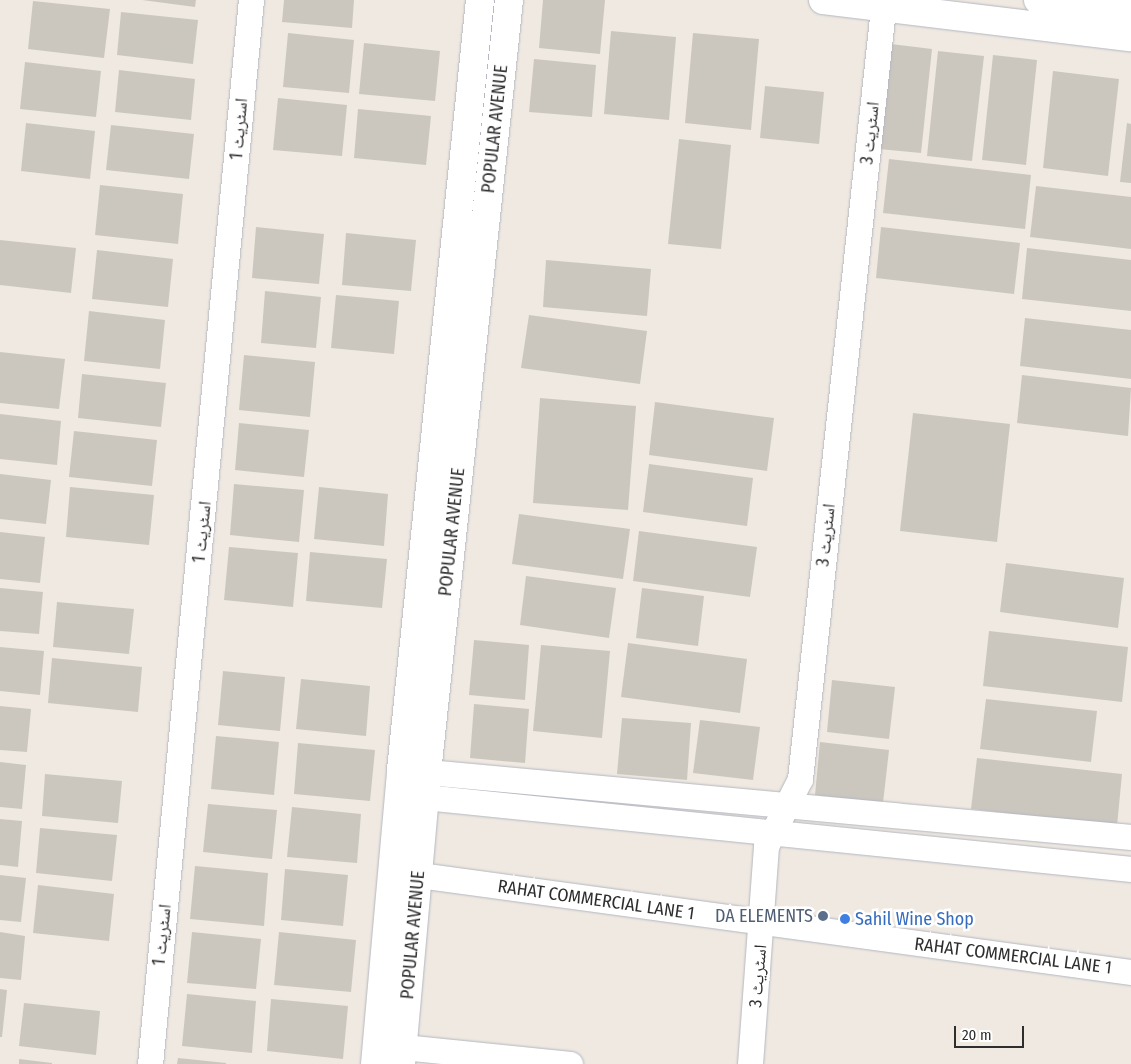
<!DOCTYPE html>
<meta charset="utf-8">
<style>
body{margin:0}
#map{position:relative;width:1131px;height:1064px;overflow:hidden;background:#efe9e1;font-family:"Fira Sans Condensed","Noto Naskh Arabic",sans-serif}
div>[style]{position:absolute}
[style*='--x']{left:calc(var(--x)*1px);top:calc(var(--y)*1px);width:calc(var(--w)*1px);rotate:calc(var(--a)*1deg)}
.building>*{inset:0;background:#cbc7bf}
.roads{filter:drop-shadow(0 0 1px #b4b7c1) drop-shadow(0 0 1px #b4b7c1)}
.minor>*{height:25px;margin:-12.5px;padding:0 12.5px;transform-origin:12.5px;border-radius:12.5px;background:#fff}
.tertiary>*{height:28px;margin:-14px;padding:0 14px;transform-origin:14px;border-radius:14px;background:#fff}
.dots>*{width:14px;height:14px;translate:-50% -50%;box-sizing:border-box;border:2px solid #fff;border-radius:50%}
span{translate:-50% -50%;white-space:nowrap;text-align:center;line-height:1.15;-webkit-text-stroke:5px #fff;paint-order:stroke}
.street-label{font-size:18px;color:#2e2e2e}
.service-label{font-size:18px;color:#4e5e75}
.right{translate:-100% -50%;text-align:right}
.shop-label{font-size:18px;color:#366cbe}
.left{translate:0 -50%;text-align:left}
.scale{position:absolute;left:954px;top:1026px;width:70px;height:22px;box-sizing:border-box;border:2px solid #2e2e2e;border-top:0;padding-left:6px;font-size:15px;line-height:18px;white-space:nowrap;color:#2e2e2e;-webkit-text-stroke:4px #fff;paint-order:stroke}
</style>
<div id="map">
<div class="building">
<i style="clip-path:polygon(142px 0,196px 0,195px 7px)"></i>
<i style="clip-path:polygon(284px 0,354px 0,352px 28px,282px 22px)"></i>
<i style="clip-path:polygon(543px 0,605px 0,600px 54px,539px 48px)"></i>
<i style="clip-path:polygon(33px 1px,110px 9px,104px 58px,28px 49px)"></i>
<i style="clip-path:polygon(121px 12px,198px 20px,193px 64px,117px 55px)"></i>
<i style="clip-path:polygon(611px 31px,676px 37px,669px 120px,604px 114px)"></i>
<i style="clip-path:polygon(288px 33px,354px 40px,349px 93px,283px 87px)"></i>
<i style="clip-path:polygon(693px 33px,759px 39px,751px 130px,685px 123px)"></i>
<i style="clip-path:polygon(364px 43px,440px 51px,435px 101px,359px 94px)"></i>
<i style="clip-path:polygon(891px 44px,932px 49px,921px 153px,879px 149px)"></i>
<i style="clip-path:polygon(938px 51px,984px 56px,972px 161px,927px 156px)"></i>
<i style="clip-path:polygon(993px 55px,1037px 60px,1026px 165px,982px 160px)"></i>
<i style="clip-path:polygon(534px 59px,596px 65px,592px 117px,529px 112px)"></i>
<i style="clip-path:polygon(25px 62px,101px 71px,96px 117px,20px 109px)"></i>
<i style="clip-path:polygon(119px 70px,195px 79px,191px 120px,115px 112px)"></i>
<i style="clip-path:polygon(1053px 71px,1119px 79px,1108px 176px,1043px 168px)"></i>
<i style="clip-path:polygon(765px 86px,824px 92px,819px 144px,760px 138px)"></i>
<i style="clip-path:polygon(278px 98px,347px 105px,342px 156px,273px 150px)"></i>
<i style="clip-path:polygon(358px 109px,431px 116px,426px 165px,354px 158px)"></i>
<i style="clip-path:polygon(26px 123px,95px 131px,90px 179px,21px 171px)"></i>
<i style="clip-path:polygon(1127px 123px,1131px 124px,1131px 183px,1120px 182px)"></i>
<i style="clip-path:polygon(111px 125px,194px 134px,189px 179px,106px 170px)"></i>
<i style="clip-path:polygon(679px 139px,731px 145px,721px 249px,668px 244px)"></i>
<i style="clip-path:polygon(889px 159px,1031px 175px,1025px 229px,883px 213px)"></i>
<i style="clip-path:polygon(100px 185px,183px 194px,178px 244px,95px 235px)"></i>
<i style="clip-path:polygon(1036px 186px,1131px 197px,1131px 249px,1030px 237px)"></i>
<i style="clip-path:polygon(256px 227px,324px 234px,319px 284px,252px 278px)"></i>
<i style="clip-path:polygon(881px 227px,1020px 243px,1014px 294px,876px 278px)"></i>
<i style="clip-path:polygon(346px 233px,416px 240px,411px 291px,342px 285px)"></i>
<i style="clip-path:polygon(0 240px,76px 248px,71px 293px,0 285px)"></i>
<i style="clip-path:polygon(1027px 248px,1131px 260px,1131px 311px,1022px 299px)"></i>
<i style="clip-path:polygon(97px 250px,173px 259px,168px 307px,92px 299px)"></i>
<i style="clip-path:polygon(546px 260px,651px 269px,647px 316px,543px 307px)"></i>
<i style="clip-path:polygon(265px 291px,321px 297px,316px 348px,261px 343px)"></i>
<i style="clip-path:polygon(336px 295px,399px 301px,394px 354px,331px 348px)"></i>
<i style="clip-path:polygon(89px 311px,165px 320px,160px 369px,84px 361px)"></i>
<i style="clip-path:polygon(529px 315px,647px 331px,640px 384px,521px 368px)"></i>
<i style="clip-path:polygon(1025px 318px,1131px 330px,1131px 379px,1020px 366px)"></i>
<i style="clip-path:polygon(0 352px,65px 359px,59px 409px,0 403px)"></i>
<i style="clip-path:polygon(244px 355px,315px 362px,310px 417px,239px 410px)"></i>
<i style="clip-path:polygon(82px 374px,166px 383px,161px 427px,78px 418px)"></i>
<i style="clip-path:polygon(1022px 375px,1131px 388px,1128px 436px,1017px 423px)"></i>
<i style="clip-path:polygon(540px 398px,636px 406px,628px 510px,533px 503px)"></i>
<i style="clip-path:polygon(655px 402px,774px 418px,767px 471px,649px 455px)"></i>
<i style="clip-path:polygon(913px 413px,1010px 424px,997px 542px,900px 531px)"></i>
<i style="clip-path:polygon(0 414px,61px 421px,57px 465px,0 459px)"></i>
<i style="clip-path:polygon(239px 423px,309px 430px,304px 477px,235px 470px)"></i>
<i style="clip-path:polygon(74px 431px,157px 440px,152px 486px,69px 477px)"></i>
<i style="clip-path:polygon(649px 464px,753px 478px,747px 526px,643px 512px)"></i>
<i style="clip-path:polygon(0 474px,51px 480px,46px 524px,0 519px)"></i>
<i style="clip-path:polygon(234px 484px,304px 490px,299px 542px,230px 535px)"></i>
<i style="clip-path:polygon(70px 487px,154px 495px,149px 545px,66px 537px)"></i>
<i style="clip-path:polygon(319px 487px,388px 494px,384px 546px,314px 539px)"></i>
<i style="clip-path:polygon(519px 514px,630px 529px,623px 579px,512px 564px)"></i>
<i style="clip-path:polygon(639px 531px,757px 547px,750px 597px,633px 581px)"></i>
<i style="clip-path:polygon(0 532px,45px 537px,40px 583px,0 579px)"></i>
<i style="clip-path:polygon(229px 547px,298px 553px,293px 607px,224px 600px)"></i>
<i style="clip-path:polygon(310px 552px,387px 559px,382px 608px,306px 601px)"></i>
<i style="clip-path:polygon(1006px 563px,1124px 578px,1118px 628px,1000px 612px)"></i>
<i style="clip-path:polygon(526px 576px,616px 588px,609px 638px,520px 625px)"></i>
<i style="clip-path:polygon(0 588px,43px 592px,39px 634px,0 631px)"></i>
<i style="clip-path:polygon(642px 588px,704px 596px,698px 646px,636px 638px)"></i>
<i style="clip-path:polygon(57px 602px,134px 609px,129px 654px,53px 647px)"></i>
<i style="clip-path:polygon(989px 631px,1128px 647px,1122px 702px,983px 686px)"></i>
<i style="clip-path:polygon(474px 640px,529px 645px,525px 700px,469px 695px)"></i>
<i style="clip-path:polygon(628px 643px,747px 659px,740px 713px,621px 697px)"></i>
<i style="clip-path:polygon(541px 645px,610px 651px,602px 738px,533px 731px)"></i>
<i style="clip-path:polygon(0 647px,44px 651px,40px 695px,0 691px)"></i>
<i style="clip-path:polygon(52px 658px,142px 667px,138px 712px,48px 703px)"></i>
<i style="clip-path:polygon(223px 671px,285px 677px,280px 731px,218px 725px)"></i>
<i style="clip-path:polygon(301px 679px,370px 686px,366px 736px,296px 729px)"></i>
<i style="clip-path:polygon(832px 680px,895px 687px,889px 739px,827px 732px)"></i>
<i style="clip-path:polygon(986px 699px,1097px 711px,1091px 762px,980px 749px)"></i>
<i style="clip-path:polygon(474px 704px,529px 709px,525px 763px,470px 758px)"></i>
<i style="clip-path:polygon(0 706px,31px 709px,27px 752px,0 750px)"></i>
<i style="clip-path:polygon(622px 718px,691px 723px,687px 780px,617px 774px)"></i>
<i style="clip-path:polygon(700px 720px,760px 727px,753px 780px,693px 773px)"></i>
<i style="clip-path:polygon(216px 736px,279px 742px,274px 795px,211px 789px)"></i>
<i style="clip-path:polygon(820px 742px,889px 750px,883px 803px,815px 795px)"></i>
<i style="clip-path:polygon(298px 743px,375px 750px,370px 801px,294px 794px)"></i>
<i style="clip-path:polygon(977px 758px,1122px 774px,1117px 826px,971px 809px)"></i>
<i style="clip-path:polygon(0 762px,26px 765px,22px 809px,0 807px)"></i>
<i style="clip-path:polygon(45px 774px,122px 781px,118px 823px,42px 816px)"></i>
<i style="clip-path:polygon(208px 804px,277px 810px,272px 859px,203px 852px)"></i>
<i style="clip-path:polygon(292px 807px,361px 814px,357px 863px,287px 857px)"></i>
<i style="clip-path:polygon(0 819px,22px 821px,18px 867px,0 865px)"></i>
<i style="clip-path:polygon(40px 828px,117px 835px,112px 881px,36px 873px)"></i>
<i style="clip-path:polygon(195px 866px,268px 873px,264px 926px,190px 919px)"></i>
<i style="clip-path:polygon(285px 869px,348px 875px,343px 926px,281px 920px)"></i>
<i style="clip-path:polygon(0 875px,26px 878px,21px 922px,0 920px)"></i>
<i style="clip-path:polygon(38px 885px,114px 894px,109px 941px,33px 933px)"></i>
<i style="clip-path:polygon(0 932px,25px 936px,21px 980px,0 978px)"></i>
<i style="clip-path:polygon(192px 932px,261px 939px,256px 989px,187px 983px)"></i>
<i style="clip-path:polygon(279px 932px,356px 940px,351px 992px,274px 985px)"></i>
<i style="clip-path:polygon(0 989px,7px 990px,2px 1037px,0 1037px)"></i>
<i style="clip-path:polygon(187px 994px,256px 1001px,252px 1053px,182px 1046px)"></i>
<i style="clip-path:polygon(271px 999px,348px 1006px,343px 1059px,267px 1051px)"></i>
<i style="clip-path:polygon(24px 1003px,100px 1011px,96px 1055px,19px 1046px)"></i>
<i style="clip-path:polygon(178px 1058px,226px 1063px,226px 1064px,177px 1064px)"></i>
<i style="clip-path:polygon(19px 1059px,52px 1063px,52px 1064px,19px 1064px)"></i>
</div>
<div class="roads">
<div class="minor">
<i style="--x:406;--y:770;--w:728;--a:5.28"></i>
<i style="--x:405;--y:795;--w:730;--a:5.82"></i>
<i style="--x:419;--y:875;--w:719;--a:7.76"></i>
<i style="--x:403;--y:1047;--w:168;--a:5.8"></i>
<i style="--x:150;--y:1064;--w:1069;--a:-84.58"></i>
<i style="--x:750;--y:1064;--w:219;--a:-85.8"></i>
<i style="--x:766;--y:846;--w:75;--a:-63.1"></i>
<i style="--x:800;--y:779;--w:784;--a:-83.85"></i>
</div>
<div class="tertiary">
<i style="--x:823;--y:0;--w:310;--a:6.9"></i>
<i style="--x:1038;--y:0;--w:94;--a:6.7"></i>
<i style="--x:375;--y:1064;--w:295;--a:-84.9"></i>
<i style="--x:401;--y:770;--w:774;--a:-84.14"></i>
<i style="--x:401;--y:1064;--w:293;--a:-84.9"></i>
<i style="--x:427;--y:772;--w:776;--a:-83.94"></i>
</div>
</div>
<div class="dots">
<i style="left:823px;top:916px;background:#5c6f8a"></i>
<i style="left:845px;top:919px;background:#3f7fe0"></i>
</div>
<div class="street-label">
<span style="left:239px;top:129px;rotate:-85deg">اسٹریٹ 1</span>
<span style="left:495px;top:129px;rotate:-84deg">POPULAR AVENUE</span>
<span style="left:870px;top:133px;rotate:-84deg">اسٹریٹ 3</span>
<span style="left:202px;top:532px;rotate:-84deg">اسٹریٹ 1</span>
<span style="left:452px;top:532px;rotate:-84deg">POPULAR AVENUE</span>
<span style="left:826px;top:535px;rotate:-84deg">اسٹریٹ 3</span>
<span style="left:596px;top:900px;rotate:8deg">RAHAT COMMERCIAL LANE 1</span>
<span style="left:162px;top:935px;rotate:-84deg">اسٹریٹ 1</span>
<span style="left:413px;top:935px;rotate:-85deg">POPULAR AVENUE</span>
<span style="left:1013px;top:956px;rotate:7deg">RAHAT COMMERCIAL LANE 1</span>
<span style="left:758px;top:976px;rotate:-85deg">اسٹریٹ 3</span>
</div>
<div class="service-label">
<span class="right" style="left:813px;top:916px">DA ELEMENTS</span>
</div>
<div class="shop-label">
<span class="left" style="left:855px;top:919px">Sahil Wine Shop</span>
</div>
<div class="scale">20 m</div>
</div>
